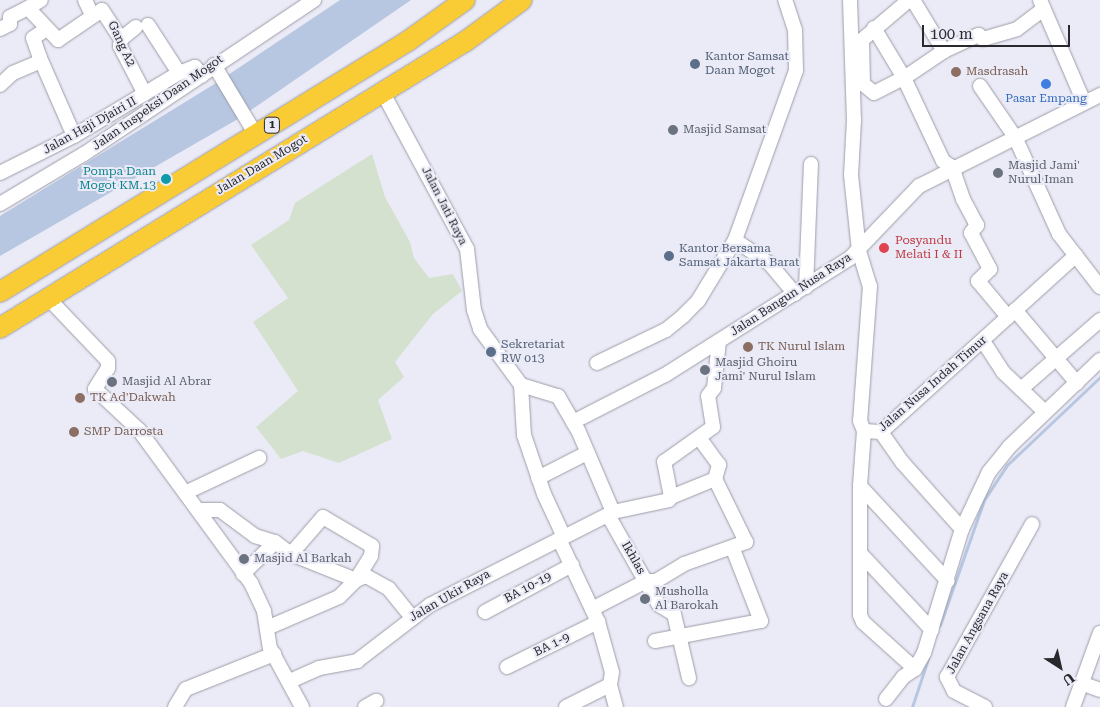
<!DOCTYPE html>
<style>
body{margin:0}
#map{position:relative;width:1100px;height:707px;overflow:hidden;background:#ebebf7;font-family:"Roboto Serif",serif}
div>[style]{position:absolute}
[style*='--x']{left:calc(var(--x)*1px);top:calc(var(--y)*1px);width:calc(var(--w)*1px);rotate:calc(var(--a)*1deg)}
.green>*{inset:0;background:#d4e1ce}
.water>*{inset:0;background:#b7c7e1}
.stream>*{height:3px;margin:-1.5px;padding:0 1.5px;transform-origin:1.5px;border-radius:1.5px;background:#b7c7e1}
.roads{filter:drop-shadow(0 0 1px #9d9da8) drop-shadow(0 0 1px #9d9da8)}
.minor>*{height:14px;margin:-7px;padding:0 7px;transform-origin:7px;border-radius:7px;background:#fff}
.highway>*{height:20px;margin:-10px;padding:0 10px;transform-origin:10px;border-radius:10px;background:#f9cb34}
.dots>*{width:14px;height:14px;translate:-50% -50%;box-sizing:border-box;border:2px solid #ebebf7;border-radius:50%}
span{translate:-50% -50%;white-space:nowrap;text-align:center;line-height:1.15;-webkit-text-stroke:4px #ebebf7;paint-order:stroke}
.shield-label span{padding:1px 4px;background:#ebebf7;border:1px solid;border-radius:4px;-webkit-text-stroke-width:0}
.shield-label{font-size:11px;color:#29292d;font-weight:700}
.street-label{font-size:12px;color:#29292d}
.service-label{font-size:12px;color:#4e5e75}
.left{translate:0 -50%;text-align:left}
.education-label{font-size:12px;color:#785e54}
.shop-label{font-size:12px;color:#366cbe}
.worship-label{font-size:12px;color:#5b616d}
.culture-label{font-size:12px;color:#0d838f}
.right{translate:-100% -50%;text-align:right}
.health-label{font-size:12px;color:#be3a42}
.north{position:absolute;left:1035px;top:642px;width:50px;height:50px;-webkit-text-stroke:4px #ebebf7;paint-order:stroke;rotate:145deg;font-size:14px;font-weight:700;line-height:20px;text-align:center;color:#29292d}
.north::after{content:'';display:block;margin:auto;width:18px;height:22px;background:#29292d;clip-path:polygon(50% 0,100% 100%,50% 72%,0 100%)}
.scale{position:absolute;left:922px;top:25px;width:148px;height:22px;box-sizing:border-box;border:2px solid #29292d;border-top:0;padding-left:6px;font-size:15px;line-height:18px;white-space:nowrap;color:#29292d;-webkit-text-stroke:4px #ebebf7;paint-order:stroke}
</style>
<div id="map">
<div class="green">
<i style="clip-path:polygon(372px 154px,385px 197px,410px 242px,414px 258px,429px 278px,453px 274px,462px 291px,433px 314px,395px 362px,404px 377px,378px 400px,392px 439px,339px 463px,303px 451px,281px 459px,256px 427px,298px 391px,253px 322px,288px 298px,251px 245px,289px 220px,295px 203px)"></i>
</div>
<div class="water">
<i style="clip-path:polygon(340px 0,411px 0,238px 119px,0 256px,0 216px,216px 83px)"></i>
</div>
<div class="stream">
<i style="--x:940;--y:625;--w:133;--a:-70.6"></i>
<i style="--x:984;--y:500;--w:42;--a:-56.7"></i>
<i style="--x:1007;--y:465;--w:128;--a:-43.4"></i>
<i style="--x:912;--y:707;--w:51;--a:-71.6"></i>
</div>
<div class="roads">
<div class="minor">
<i style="--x:85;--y:0;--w:17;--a:65"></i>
<i style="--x:850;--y:0;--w:120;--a:88.1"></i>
<i style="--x:854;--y:120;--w:55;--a:93.1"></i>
<i style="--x:851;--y:175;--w:76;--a:84"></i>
<i style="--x:859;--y:251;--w:37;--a:73"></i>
<i style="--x:870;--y:286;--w:135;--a:94.2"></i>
<i style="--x:860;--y:421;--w:11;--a:68"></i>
<i style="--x:864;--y:431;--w:17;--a:3"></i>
<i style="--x:881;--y:432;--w:263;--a:-42.2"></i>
<i style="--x:909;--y:0;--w:62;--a:139.6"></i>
<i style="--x:862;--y:40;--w:44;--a:88.7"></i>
<i style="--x:863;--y:84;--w:14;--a:39"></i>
<i style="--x:874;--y:93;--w:34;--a:-27"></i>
<i style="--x:904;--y:78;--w:92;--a:64.8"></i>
<i style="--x:943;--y:161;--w:11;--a:34"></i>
<i style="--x:952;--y:167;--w:34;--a:71"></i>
<i style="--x:963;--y:199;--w:30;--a:62"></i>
<i style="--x:977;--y:225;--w:10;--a:127"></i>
<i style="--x:971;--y:233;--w:41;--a:62.2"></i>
<i style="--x:990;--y:269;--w:17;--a:135"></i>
<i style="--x:978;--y:281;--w:47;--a:50.2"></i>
<i style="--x:913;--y:0;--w:60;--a:58.7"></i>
<i style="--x:944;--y:51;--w:38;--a:-25"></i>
<i style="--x:979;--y:35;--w:6;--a:45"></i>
<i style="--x:983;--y:39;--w:35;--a:-16"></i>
<i style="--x:1017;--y:29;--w:31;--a:-37"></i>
<i style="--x:1040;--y:0;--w:111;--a:66.7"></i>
<i style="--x:28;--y:8;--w:15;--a:-32"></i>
<i style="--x:148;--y:25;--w:57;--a:57.1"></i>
<i style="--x:874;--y:28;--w:58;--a:59"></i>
<i style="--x:904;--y:78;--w:48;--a:-34"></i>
<i style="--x:0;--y:29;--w:11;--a:-27"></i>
<i style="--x:10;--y:24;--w:7;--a:-90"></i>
<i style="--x:10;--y:17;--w:20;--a:-27"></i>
<i style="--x:28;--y:8;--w:44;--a:46.8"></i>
<i style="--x:58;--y:40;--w:53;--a:-34.3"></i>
<i style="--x:102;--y:10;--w:35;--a:57"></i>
<i style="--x:121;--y:39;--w:7;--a:98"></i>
<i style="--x:120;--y:46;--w:54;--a:62.5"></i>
<i style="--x:121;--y:39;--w:19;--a:-39"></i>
<i style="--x:40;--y:58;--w:85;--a:66.4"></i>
<i style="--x:214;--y:65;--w:82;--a:59"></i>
<i style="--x:0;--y:85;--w:18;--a:-43"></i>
<i style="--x:13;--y:73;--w:26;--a:-23"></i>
<i style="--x:37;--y:63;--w:6;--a:-59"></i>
<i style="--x:40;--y:58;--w:21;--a:-109"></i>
<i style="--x:33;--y:38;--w:14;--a:-34"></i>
<i style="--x:980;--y:86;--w:62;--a:55.5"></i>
<i style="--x:1015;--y:137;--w:107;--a:65.6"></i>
<i style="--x:1059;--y:234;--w:67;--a:52.3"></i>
<i style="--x:383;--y:93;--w:177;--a:61.7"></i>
<i style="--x:467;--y:249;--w:61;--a:83.5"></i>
<i style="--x:474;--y:310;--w:20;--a:72"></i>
<i style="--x:480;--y:329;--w:69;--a:53.8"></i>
<i style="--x:521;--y:385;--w:39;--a:17"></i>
<i style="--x:558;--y:396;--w:39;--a:60"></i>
<i style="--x:578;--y:430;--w:89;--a:66.9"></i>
<i style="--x:0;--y:173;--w:83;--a:-26.6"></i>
<i style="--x:74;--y:136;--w:122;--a:-31"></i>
<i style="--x:179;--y:73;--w:17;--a:-21"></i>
<i style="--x:195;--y:67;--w:11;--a:52"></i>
<i style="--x:0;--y:204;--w:98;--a:-30.8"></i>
<i style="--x:84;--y:154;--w:277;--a:-33.8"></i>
<i style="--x:735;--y:240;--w:42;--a:34.4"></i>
<i style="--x:770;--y:264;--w:39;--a:50"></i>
<i style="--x:806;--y:287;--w:123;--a:-87.7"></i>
<i style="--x:48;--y:298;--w:87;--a:46.4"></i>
<i style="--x:108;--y:361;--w:7;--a:90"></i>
<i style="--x:108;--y:368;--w:25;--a:122"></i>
<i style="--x:95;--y:389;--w:60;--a:43"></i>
<i style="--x:139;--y:430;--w:190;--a:53.8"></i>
<i style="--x:251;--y:583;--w:31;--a:65"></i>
<i style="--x:264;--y:611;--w:37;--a:81"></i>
<i style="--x:270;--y:648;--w:67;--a:61.5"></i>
<i style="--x:1015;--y:310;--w:96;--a:49.7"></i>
<i style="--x:983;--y:341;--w:37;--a:57"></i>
<i style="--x:1003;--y:372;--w:58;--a:43.6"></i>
<i style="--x:597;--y:363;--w:76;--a:-25.6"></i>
<i style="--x:666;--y:330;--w:22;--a:-39"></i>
<i style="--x:683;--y:316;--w:21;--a:-45"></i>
<i style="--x:698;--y:301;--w:71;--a:-58.8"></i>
<i style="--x:735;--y:240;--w:180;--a:-70.2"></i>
<i style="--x:796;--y:71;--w:41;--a:-91.4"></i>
<i style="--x:795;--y:30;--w:32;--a:-108"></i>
<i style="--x:521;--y:385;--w:50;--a:86.6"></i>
<i style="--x:524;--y:435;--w:62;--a:71.3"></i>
<i style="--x:544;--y:494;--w:47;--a:65.1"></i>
<i style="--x:1021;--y:389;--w:105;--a:-41.1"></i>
<i style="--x:573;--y:422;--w:103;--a:-27.1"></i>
<i style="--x:665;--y:375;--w:219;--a:-32.3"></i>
<i style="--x:850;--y:258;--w:100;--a:-46.2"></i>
<i style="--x:919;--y:186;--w:203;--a:-26.7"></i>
<i style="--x:864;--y:431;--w:55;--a:94.2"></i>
<i style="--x:860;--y:486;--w:129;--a:90"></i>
<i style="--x:860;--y:615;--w:8;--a:67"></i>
<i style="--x:863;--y:622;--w:70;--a:42.1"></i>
<i style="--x:915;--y:669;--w:18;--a:-61"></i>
<i style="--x:924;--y:653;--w:130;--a:-73"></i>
<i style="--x:962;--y:529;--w:63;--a:-64.7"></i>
<i style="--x:989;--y:472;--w:32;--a:-51"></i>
<i style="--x:1009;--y:447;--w:126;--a:-43.7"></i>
<i style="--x:881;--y:432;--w:37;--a:55"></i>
<i style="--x:902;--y:462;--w:90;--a:48.2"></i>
<i style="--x:538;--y:478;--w:55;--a:-27"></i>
<i style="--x:860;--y:486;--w:129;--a:47.2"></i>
<i style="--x:187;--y:492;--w:80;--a:-25.3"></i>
<i style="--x:671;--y:497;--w:48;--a:-22.2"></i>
<i style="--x:201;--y:510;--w:19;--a:0"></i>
<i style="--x:220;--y:510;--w:44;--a:36.6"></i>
<i style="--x:255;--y:536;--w:21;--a:17"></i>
<i style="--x:275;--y:542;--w:20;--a:37"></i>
<i style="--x:291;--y:554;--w:70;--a:21.8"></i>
<i style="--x:356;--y:580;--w:11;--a:-22"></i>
<i style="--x:366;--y:576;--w:26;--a:29"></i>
<i style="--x:389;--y:589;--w:36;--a:51"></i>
<i style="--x:608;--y:515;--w:103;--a:60.5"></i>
<i style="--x:659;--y:605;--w:17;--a:31"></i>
<i style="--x:674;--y:614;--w:66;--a:76.8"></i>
<i style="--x:559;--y:539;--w:92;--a:64.8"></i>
<i style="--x:598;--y:622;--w:52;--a:74.4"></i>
<i style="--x:612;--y:672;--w:13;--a:99"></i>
<i style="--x:610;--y:685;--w:23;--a:75"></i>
<i style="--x:860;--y:553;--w:105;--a:46.9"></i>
<i style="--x:243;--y:574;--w:45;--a:-45"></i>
<i style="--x:592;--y:609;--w:61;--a:-27.4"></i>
<i style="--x:646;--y:581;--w:10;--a:0"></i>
<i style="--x:656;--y:581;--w:33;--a:-31"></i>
<i style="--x:684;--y:564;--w:66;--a:-19.5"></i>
<i style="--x:746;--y:542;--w:70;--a:-116.2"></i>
<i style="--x:715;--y:479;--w:15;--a:-74"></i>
<i style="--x:719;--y:465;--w:32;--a:-126"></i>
<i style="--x:485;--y:612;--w:99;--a:-28.4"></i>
<i style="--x:267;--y:628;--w:78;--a:-23.3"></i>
<i style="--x:339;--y:597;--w:24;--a:-45"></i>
<i style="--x:356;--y:580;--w:28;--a:-58"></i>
<i style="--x:371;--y:556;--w:10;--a:-84"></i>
<i style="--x:372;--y:546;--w:57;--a:-149.4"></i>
<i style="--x:323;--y:517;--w:49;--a:130.9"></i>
<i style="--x:655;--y:641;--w:108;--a:-10.7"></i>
<i style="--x:761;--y:621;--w:77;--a:-111.3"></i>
<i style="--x:507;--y:667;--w:102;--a:-26.3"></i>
<i style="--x:290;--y:681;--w:32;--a:-24"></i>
<i style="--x:319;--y:668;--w:39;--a:-10"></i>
<i style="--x:357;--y:661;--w:92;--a:-37.5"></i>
<i style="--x:430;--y:605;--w:205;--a:-26.9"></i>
<i style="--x:613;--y:512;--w:57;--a:-12.1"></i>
<i style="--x:669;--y:500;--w:4;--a:-56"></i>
<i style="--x:671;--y:497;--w:36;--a:-101"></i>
<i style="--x:664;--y:462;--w:60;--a:-35.5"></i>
<i style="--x:713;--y:427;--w:31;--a:-99"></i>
<i style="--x:708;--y:396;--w:10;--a:-53"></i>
<i style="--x:714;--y:388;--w:47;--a:-83.9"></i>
<i style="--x:1081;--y:683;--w:20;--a:20"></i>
<i style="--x:886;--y:699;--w:28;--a:-52"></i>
<i style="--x:903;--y:677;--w:14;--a:-34"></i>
<i style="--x:175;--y:707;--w:21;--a:-59"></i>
<i style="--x:186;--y:689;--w:95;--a:-21.7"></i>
<i style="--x:365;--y:707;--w:13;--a:-29"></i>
<i style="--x:566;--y:707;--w:49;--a:-26.6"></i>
<i style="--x:985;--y:707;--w:35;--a:-153"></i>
<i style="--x:954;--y:691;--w:16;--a:-117"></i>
<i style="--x:947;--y:677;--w:175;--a:-60.9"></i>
<i style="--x:1073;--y:707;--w:79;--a:-70"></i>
</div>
<div class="highway">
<i style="--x:0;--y:292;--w:479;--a:-31.6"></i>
<i style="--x:408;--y:41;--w:70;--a:-35.7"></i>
<i style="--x:0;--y:328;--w:547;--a:-31.63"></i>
<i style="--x:466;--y:41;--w:69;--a:-36.2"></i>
</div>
</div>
<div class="dots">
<i style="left:695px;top:64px;background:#5c6f8a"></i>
<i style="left:956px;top:72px;background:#8d6e63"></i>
<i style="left:1046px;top:84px;background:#3f7fe0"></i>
<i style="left:673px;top:130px;background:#6b7280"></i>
<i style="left:998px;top:173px;background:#6b7280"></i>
<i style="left:166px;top:179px;background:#0f9aa8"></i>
<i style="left:884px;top:248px;background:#e0444e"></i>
<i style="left:669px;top:256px;background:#5c6f8a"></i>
<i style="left:748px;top:347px;background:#8d6e63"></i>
<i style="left:491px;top:352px;background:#5c6f8a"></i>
<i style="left:705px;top:370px;background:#6b7280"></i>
<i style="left:112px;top:382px;background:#6b7280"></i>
<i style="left:80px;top:398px;background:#8d6e63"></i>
<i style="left:74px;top:432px;background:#8d6e63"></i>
<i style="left:244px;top:559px;background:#6b7280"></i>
<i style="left:645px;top:599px;background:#6b7280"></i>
</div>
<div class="shield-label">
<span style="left:272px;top:125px">1</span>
</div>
<div class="street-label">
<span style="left:121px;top:44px;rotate:65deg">Gang A2</span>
<span style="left:158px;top:103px;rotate:-35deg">Jalan Inspeksi Daan Mogot</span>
<span style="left:90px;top:126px;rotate:-29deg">Jalan Haji Djairi II</span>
<span style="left:262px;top:165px;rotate:-31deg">Jalan Daan Mogot</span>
<span style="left:444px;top:206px;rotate:63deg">Jalan Jati Raya</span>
<span style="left:791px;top:295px;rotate:-33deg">Jalan Bangun Nusa Raya</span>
<span style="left:933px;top:384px;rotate:-41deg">Jalan Nusa Indah Timur</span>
<span style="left:633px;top:558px;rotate:60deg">Ikhlas</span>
<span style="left:528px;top:588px;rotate:-28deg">BA 10-19</span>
<span style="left:450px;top:596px;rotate:-30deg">Jalan Ukir Raya</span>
<span style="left:978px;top:623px;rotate:-61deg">Jalan Angsana Raya</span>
<span style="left:552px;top:645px;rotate:-26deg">BA 1-9</span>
</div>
<div class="service-label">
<span class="left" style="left:705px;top:64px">Kantor Samsat<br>Daan Mogot</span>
<span class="left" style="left:679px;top:256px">Kantor Bersama<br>Samsat Jakarta Barat</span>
<span class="left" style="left:501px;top:352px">Sekretariat<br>RW 013</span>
</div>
<div class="education-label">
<span class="left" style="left:966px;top:72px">Masdrasah</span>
<span class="left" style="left:758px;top:347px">TK Nurul Islam</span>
<span class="left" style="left:90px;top:398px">TK Ad'Dakwah</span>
<span class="left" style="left:84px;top:432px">SMP Darrosta</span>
</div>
<div class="shop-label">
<span style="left:1046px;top:99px">Pasar Empang</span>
</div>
<div class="worship-label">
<span class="left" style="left:683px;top:130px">Masjid Samsat</span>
<span class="left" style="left:1008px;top:173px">Masjid Jami'<br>Nurul Iman</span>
<span class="left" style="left:715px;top:370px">Masjid Ghoiru<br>Jami' Nurul Islam</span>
<span class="left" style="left:122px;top:382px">Masjid Al Abrar</span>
<span class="left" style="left:254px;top:559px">Masjid Al Barkah</span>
<span class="left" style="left:655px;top:599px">Musholla<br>Al Barokah</span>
</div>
<div class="culture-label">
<span class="right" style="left:156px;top:179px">Pompa Daan<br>Mogot KM.13</span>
</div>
<div class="health-label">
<span class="left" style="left:895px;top:248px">Posyandu<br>Melati I &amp; II</span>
</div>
<div class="north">U</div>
<div class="scale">100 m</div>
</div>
